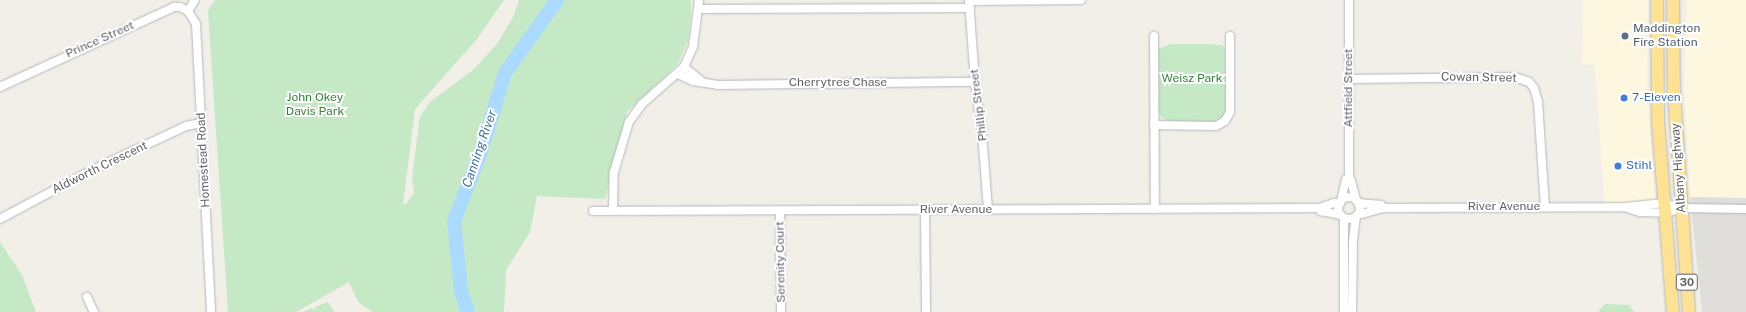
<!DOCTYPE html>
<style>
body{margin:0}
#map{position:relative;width:1746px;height:312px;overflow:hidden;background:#f1efe8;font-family:"Public Sans",sans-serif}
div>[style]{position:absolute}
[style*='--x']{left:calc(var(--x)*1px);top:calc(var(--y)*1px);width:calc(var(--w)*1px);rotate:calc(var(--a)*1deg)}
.commercial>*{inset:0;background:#fef7e0}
.industrial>*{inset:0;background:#e0deda}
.green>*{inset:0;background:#c5e8c5}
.river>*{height:14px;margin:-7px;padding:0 7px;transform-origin:7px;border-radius:7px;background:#aadaff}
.roads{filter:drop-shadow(0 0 1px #b5b8bc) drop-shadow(0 0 1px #b5b8bc)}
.minor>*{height:8px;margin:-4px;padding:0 4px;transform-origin:4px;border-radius:4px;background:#fff}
.minor>.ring{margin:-4px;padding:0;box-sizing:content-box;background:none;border:8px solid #fff;border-radius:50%}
.highway>*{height:12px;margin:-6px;padding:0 6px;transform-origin:6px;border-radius:6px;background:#fde293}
.dots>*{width:11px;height:11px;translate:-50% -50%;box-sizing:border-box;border:2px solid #fff;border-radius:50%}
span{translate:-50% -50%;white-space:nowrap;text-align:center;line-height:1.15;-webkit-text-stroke:4px #fff;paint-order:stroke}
.shield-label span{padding:1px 3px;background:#fff;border:1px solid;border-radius:3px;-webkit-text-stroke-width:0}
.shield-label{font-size:11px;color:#5f6368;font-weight:700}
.service-label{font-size:12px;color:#4e5e75}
.left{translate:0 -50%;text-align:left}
.street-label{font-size:12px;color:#5f6368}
.park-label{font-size:12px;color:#348238}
.shop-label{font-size:12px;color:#366cbe}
.water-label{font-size:13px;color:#4174aa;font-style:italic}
</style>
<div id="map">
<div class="commercial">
<i style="clip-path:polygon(1583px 0,1648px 0,1647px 87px,1656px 208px,1605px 209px,1595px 65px,1582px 64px)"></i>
<i style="clip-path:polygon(1687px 0,1746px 0,1746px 198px,1690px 197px,1684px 91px)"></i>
</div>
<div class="industrial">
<i style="clip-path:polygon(1690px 197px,1746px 198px,1746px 312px,1702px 312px)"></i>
</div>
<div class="green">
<i style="clip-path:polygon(215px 0,504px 0,477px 39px,415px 109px,403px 204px,406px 204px,414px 193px,412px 177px,420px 116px,431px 101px,473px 70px,497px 44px,513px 17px,519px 0,691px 0,691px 14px,688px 41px,677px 65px,627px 112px,605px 199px,537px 196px,530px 232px,506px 270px,504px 312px,373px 312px,358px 302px,349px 282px,296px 312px,228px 312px,208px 11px)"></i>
<i style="clip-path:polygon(1171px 44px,1206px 44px,1222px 45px,1225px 48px,1226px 107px,1226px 113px,1221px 119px,1214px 122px,1169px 122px,1161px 117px,1158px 111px,1158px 49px)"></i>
<i style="clip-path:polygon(0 242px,22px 275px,36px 312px,0 312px)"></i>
<i style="clip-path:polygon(328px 302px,334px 312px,303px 312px,312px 308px,314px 310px,317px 306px)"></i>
<i style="clip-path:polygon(1605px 304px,1629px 305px,1634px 312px,1598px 312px)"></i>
</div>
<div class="river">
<i style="--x:468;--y:312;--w:23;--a:-108"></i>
<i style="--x:461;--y:290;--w:69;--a:-95.8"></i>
<i style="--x:454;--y:221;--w:74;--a:-68.6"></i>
<i style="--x:481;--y:152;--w:83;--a:-73.1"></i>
<i style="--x:505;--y:73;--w:90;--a:-54.5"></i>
</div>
<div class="roads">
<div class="minor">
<i style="--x:969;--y:0;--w:82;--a:85.8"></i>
<i style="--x:975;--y:82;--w:51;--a:82.2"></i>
<i style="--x:982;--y:133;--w:77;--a:85.5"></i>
<i style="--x:1349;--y:0;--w:177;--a:90"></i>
<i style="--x:1349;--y:177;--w:4;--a:63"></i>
<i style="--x:1351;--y:181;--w:20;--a:75"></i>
<i style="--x:969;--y:1;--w:112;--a:-0.5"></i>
<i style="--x:699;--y:9;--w:271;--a:-0.2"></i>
<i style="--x:188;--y:11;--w:15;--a:58"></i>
<i style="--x:196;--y:24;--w:288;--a:87"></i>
<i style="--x:1154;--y:36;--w:173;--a:89.7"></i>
<i style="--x:684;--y:67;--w:22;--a:39"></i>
<i style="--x:678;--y:74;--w:17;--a:25"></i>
<i style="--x:693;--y:81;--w:25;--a:9"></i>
<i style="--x:718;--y:85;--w:257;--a:-0.7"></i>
<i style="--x:1349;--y:79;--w:166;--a:-0.7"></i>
<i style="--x:1515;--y:77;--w:15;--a:20"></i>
<i style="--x:1529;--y:82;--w:8;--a:50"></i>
<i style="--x:1534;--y:88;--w:15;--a:74"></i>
<i style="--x:1538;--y:102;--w:105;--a:86.2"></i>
<i style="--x:0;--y:87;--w:192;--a:-24.7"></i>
<i style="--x:174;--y:7;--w:6;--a:0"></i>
<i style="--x:180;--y:7;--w:9;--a:27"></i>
<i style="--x:188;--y:11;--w:13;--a:-58"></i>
<i style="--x:1154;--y:125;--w:62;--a:0.9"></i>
<i style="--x:1216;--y:126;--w:10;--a:-29"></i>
<i style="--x:1225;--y:121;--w:10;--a:-61"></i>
<i style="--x:1230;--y:112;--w:76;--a:-90"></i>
<i class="ring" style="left:1338px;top:197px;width:14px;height:14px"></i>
<i style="--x:1341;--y:201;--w:22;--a:-77"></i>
<i style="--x:1346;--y:180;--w:4;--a:-45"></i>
<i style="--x:1358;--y:203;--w:23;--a:5"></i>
<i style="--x:1381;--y:205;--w:4;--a:56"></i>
<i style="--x:1319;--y:208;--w:4;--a:56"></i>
<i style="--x:1321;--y:211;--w:20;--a:11"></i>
<i style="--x:1627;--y:208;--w:14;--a:17"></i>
<i style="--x:1640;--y:212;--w:25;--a:2"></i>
<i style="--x:1665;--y:213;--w:18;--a:-16"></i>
<i style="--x:925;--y:210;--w:102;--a:89.4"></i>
<i style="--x:593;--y:211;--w:726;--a:-0.24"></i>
<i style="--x:1319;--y:208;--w:16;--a:-18"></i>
<i style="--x:1334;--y:203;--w:6;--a:9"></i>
<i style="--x:613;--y:211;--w:39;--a:-89"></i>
<i style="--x:614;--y:172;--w:52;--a:-73.3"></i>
<i style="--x:629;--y:122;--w:22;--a:-54"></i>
<i style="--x:642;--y:104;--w:56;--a:-41.4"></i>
<i style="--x:684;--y:67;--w:22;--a:-66"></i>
<i style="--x:693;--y:47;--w:47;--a:-82.7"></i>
<i style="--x:780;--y:211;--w:101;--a:89.4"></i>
<i style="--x:1358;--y:215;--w:26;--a:-16"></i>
<i style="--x:1383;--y:208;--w:242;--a:-0.2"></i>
<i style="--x:1625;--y:207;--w:39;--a:-6"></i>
<i style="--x:1664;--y:203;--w:19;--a:16"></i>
<i style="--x:1682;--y:208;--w:64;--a:0.9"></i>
<i style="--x:1344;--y:218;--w:94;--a:90"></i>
<i style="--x:0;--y:219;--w:102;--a:-28.1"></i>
<i style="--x:90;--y:171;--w:106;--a:-25.1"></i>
<i style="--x:186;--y:126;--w:16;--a:-11"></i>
<i style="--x:87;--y:297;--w:17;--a:65"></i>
<i style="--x:1352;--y:312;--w:72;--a:-89.2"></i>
<i style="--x:1353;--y:240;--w:23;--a:-83"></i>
</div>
<div class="highway">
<i style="--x:1657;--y:0;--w:122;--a:89.5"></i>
<i style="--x:1658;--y:122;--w:191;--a:85.5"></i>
<i style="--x:1673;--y:0;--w:92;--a:89.4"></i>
<i style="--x:1674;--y:92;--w:221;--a:86.1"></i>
</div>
</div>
<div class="dots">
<i style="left:1625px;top:36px;background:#5c6f8a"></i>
<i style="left:1624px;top:98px;background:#3f7fe0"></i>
<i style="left:1618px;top:166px;background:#3f7fe0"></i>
</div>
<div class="shield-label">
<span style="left:1687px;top:282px">30</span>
</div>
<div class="service-label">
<span class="left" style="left:1633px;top:36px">Maddington<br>Fire Station</span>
</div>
<div class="street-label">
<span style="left:100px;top:40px;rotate:-24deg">Prince Street</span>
<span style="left:1479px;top:78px;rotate:1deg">Cowan Street</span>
<span style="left:838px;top:83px">Cherrytree Chase</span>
<span style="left:1349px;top:88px;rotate:-90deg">Attfield Street</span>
<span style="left:979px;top:105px;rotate:-97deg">Phillip Street</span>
<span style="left:204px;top:160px;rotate:-93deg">Homestead Road</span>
<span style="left:100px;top:168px;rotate:-26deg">Aldworth Crescent</span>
<span style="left:1679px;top:168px;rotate:-94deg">Albany Highway</span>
<span style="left:1504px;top:207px">River Avenue</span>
<span style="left:956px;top:210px">River Avenue</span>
<span style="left:781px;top:262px;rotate:-91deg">Serenity Court</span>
</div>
<div class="park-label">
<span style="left:1192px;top:79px">Weisz Park</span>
<span style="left:315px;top:105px">John Okey<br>Davis Park</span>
</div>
<div class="shop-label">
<span class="left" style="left:1632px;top:98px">7-Eleven</span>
<span class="left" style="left:1626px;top:166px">Stihl</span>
</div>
<div class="water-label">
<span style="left:480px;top:149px;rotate:-71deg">Canning River</span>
</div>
</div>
